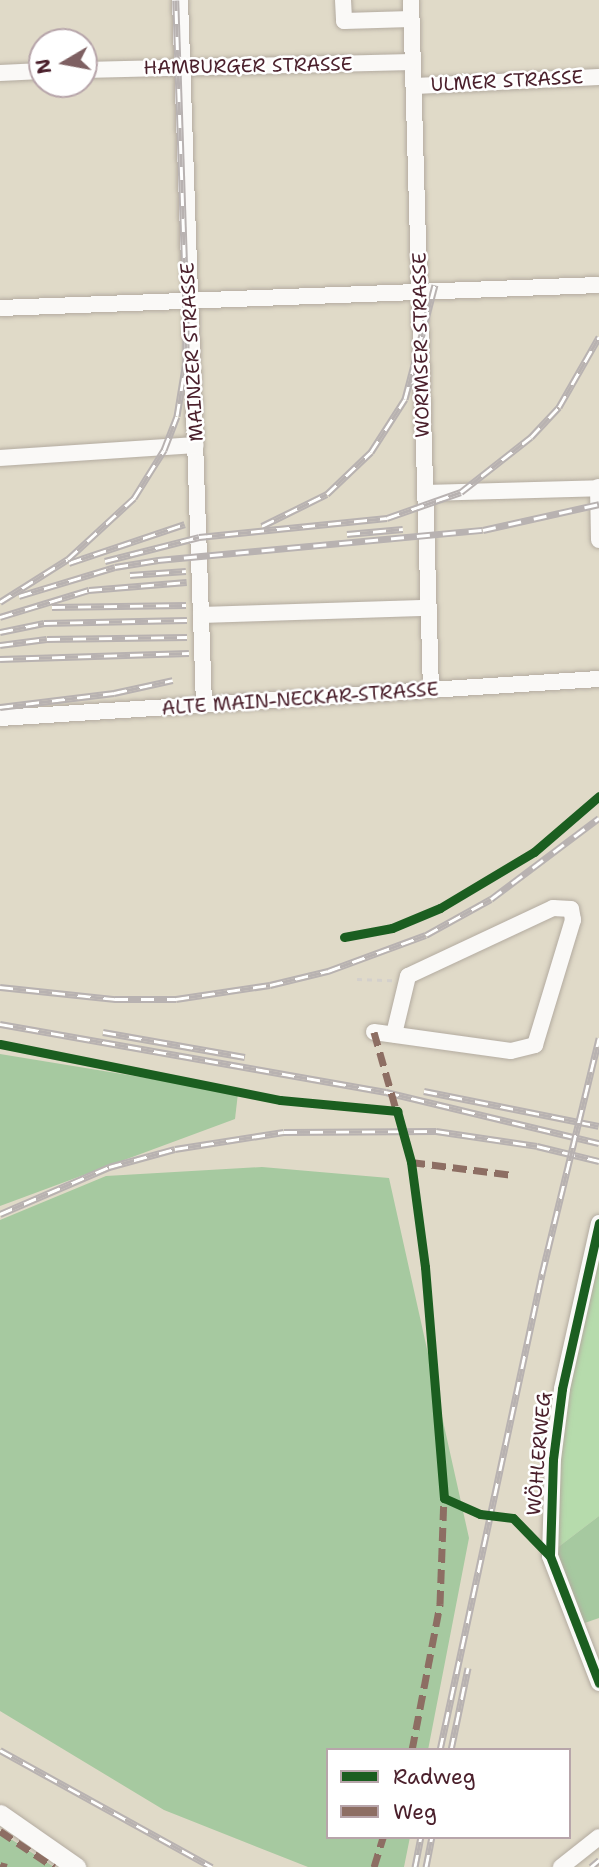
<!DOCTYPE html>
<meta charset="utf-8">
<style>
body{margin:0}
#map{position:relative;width:599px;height:1867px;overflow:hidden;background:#e0dac8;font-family:"Shantell Sans",sans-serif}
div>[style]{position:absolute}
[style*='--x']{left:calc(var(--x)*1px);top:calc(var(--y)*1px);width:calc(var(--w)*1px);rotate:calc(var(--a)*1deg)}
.green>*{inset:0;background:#b6dbac}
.forest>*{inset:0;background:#a6c9a0}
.path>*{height:2.5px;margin-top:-1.25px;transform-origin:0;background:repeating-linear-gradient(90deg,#d4d0cb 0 5px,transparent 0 10px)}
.roads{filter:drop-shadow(0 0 2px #b3aba0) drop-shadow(0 0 2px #b3aba0)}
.minor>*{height:16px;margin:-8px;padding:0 8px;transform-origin:8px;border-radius:8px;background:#faf9f7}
.major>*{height:19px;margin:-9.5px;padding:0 9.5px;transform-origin:9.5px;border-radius:9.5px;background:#faf9f7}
.rail>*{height:7px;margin-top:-3.5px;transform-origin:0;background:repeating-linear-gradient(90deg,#fff 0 13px,#b8b2b1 0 26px);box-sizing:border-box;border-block:2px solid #b8b2b1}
.quiet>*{height:7px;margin-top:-3.5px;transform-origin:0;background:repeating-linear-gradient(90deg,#8d6e63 0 14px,transparent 0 21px)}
.cycleway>*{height:9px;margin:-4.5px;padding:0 4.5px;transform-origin:4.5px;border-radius:4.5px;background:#1b5e20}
span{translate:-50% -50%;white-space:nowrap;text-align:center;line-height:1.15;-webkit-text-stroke:5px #fff;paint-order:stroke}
.street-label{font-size:19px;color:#4a1f2b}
.legend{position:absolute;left:326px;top:1748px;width:245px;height:91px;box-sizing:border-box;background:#fff;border:2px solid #b7a5aa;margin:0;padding:9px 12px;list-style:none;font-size:21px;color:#4a1f2b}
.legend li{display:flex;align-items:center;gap:14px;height:35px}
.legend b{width:35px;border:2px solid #b7a5aa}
.north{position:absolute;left:28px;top:28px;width:70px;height:70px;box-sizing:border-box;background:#fff;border:2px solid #b7a5aa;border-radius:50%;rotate:260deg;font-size:19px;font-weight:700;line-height:28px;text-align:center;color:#4a1f2b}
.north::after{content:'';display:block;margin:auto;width:24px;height:32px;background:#7e6062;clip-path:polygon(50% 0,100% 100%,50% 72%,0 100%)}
</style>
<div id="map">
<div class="green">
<i style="clip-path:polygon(599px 1259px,599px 1516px,557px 1548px,554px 1523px,563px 1410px)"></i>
</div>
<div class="forest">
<i style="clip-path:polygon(0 1054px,238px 1093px,235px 1119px,0 1206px)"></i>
<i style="clip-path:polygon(262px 1167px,389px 1178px,469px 1538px,428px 1750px,328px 1750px,328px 1837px,410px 1837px,404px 1867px,308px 1867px,164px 1810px,0 1711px,0 1220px,106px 1176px)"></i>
<i style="clip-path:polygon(599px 1516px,599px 1618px,576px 1626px,562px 1588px,557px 1548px)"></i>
<i style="clip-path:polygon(0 1832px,54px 1867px,0 1867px)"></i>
</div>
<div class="path">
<i style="--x:357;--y:979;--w:35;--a:2"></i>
</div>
<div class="roads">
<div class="minor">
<i style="--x:180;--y:0;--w:705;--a:88.05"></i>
<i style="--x:343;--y:0;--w:21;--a:87"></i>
<i style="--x:344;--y:21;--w:67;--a:-1.7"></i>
<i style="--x:411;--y:0;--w:690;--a:88.34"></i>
<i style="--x:84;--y:70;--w:328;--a:-1.4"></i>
<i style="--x:0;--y:73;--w:42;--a:-2.7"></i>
<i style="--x:415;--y:86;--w:184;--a:-2.8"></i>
<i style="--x:0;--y:308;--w:599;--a:-2.2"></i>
<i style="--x:0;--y:458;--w:196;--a:-3.8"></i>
<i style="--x:598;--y:487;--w:53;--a:88.9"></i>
<i style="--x:425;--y:493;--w:174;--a:-1.6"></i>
<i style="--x:201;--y:615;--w:228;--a:-1.8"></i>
<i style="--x:0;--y:718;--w:600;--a:-3.73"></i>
<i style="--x:374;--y:1032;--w:138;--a:7.9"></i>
<i style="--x:511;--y:1051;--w:25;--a:-14"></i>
<i style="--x:535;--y:1045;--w:131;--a:-73.1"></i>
<i style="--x:573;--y:920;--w:11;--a:-100"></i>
<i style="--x:571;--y:909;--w:18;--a:-177"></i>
<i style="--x:553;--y:908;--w:160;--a:154.9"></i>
<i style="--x:408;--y:976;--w:60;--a:103.6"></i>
<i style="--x:599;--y:1223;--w:170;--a:102.6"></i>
<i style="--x:562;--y:1389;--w:71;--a:97.3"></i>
<i style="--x:553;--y:1459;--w:97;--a:91.8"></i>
<i style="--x:550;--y:1556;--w:136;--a:68.9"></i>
<i style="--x:561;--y:1867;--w:48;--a:-38.3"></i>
</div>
<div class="major">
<i style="--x:0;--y:1814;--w:93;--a:34.9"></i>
</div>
</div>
<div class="rail">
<i style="--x:262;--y:526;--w:72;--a:-26.2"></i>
<i style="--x:327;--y:494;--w:61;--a:-43.7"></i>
<i style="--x:371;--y:452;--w:63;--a:-57.3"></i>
<i style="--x:405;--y:399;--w:118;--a:-75.3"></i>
<i style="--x:347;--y:534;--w:56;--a:-5.1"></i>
<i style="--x:105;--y:561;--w:97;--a:-14.3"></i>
<i style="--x:199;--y:537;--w:189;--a:-5.8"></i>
<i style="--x:387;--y:518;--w:78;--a:-19.4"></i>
<i style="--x:461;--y:492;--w:89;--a:-38.2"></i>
<i style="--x:531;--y:437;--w:41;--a:-47"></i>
<i style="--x:559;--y:407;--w:81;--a:-60.3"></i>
<i style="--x:69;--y:563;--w:122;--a:-18.6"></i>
<i style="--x:130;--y:575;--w:56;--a:-4.1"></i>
<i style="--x:19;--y:596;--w:100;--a:-16.8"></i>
<i style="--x:115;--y:567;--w:44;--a:-9.2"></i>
<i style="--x:158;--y:560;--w:326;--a:-5.3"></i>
<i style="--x:483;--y:530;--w:119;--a:-12.6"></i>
<i style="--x:0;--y:602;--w:80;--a:-32.3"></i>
<i style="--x:68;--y:559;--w:90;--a:-42.7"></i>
<i style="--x:134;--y:498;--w:57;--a:-58"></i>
<i style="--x:164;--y:450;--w:36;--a:-69"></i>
<i style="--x:177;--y:416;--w:56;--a:-80.7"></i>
<i style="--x:186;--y:361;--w:52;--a:-90"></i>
<i style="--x:186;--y:309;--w:309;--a:-91.9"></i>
<i style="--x:52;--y:607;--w:134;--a:-0.9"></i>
<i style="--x:0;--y:617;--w:93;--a:-16.9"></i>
<i style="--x:89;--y:590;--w:98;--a:-4.7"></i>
<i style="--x:0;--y:632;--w:45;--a:-11.6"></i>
<i style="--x:44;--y:623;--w:143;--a:-1.2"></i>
<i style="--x:0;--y:645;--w:47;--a:-7.3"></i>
<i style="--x:47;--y:639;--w:140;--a:-0.8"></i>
<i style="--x:0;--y:659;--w:189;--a:-1.8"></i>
<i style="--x:0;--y:707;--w:115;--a:-7"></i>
<i style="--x:114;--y:693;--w:60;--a:-12.4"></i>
<i style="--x:0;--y:987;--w:116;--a:6"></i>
<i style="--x:115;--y:999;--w:61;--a:0"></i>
<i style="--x:176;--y:999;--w:95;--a:-8.5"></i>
<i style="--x:270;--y:985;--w:60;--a:-13.6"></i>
<i style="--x:328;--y:971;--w:104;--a:-20.2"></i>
<i style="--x:426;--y:935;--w:74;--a:-29"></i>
<i style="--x:491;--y:899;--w:135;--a:-36.9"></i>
<i style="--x:0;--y:1024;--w:392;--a:10"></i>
<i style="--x:386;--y:1092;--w:219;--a:13.5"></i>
<i style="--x:103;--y:1032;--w:144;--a:10"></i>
<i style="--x:424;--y:1091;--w:178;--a:11.3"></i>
<i style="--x:0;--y:1214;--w:119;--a:-23.3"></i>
<i style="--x:109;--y:1167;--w:68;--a:-15.3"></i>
<i style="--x:175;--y:1149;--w:110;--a:-8.9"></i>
<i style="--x:284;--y:1132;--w:152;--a:-0.4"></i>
<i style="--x:436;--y:1131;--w:102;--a:8.4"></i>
<i style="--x:537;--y:1146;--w:64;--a:13.6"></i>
<i style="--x:0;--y:1750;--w:242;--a:28.9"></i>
<i style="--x:440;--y:1750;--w:487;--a:-77.9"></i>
<i style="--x:542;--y:1274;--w:243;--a:-76.4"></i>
<i style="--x:451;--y:1750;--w:84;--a:-78.3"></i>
<i style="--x:415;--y:1867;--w:31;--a:-79"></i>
<i style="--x:426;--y:1867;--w:31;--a:-79"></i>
<i style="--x:591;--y:1867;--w:11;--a:-41"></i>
</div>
<div class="quiet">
<i style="--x:374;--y:1032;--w:87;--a:74.1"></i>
<i style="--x:411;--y:1162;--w:103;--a:7.3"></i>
<i style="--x:412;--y:1750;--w:149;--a:-79.1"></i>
<i style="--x:440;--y:1604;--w:110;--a:-87.9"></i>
<i style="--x:0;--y:1831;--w:65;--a:33.7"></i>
<i style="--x:0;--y:1865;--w:7;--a:16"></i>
<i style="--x:374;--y:1867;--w:31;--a:-73"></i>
</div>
<div class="cycleway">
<i style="--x:344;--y:937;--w:49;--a:-10.6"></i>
<i style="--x:392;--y:928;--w:52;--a:-22.6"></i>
<i style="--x:440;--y:908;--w:109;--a:-30.8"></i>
<i style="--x:534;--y:852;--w:86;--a:-40.7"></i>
<i style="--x:0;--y:1044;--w:286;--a:11.3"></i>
<i style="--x:280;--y:1100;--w:118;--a:5.4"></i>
<i style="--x:397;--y:1111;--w:53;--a:74.6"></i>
<i style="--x:411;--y:1162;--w:106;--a:82.4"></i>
<i style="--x:425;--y:1267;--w:232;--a:85.3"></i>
<i style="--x:444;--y:1498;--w:39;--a:24"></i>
<i style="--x:480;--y:1514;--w:33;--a:7"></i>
<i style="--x:513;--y:1518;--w:53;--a:45.8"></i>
<i style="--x:599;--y:1223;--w:170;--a:102.6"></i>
<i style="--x:562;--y:1389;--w:71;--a:97.3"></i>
<i style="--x:553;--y:1459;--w:97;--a:91.8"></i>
<i style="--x:550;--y:1556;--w:136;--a:68.9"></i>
</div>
<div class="street-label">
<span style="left:248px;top:66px;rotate:-1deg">HAMBURGER STRASSE</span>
<span style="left:507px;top:81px;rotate:-3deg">ULMER STRASSE</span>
<span style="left:421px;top:345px;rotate:-91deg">WORMSER STRASSE</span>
<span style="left:192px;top:352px;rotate:-93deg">MAINZER STRASSE</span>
<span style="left:300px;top:699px;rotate:-4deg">ALTE MAIN-NECKAR-STRASSE</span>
<span style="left:539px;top:1454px;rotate:-85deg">WÖHLERWEG</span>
</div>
<ul class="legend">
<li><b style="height:9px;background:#1b5e20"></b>Radweg</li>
<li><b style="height:9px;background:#8d6e63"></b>Weg</li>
</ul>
<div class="north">N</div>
</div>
